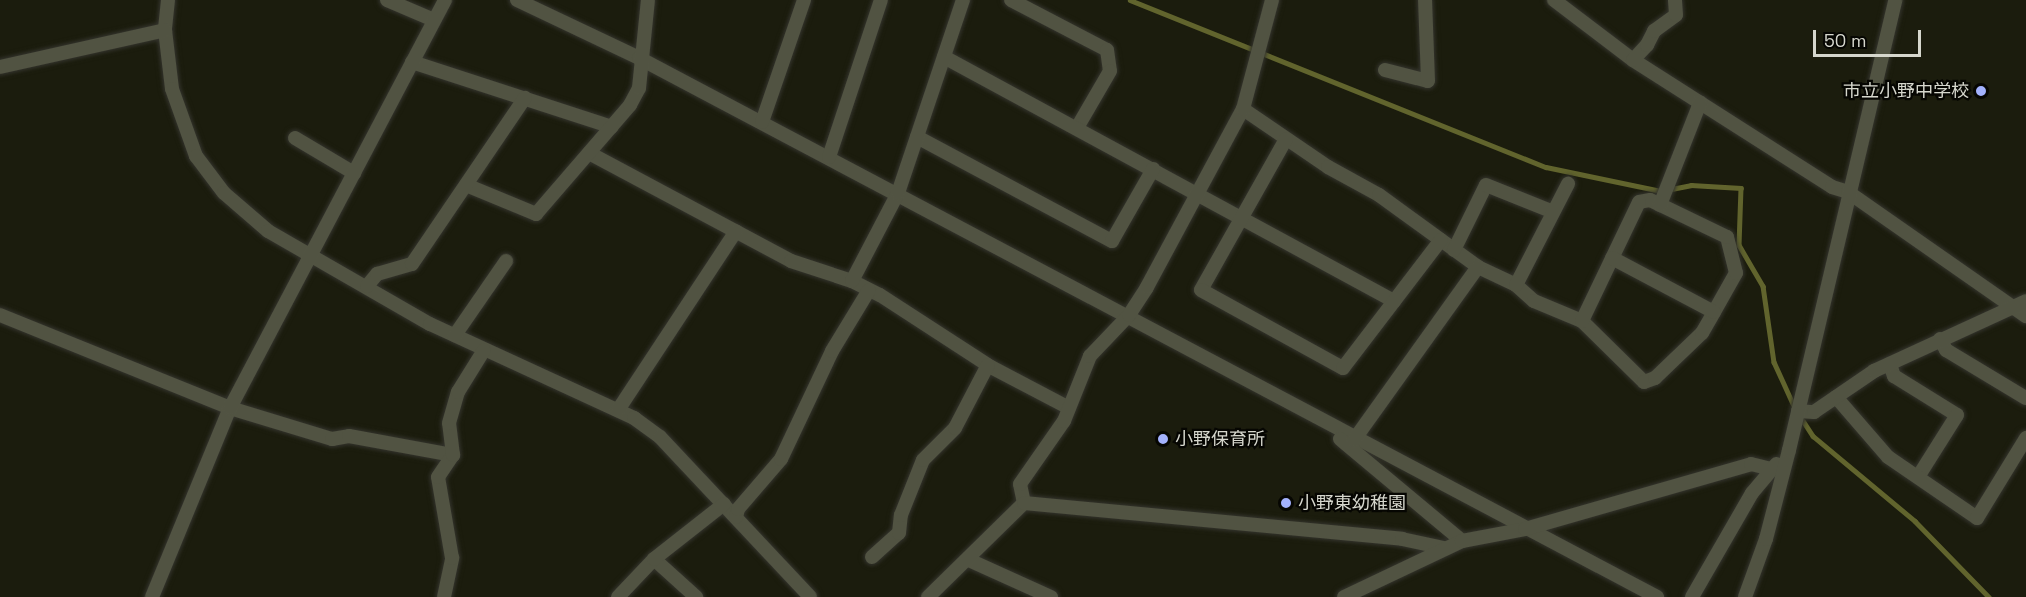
<!DOCTYPE html>
<meta charset="utf-8">
<style>
body{margin:0}
#map{position:relative;width:2026px;height:597px;overflow:hidden;background:#1b1c0d;font-family:"Space Grotesk","Noto Sans JP",sans-serif}
div>[style]{position:absolute}
[style*='--x']{left:calc(var(--x)*1px);top:calc(var(--y)*1px);width:calc(var(--w)*1px);rotate:calc(var(--a)*1deg)}
.stream>*{height:4.5px;margin:-2.25px;padding:0 2.25px;transform-origin:2.25px;border-radius:2.25px;background:#61642d}
.roads{filter:drop-shadow(0 0 2px #34342d) drop-shadow(0 0 2px #34342d)}
.minor>*{height:14px;margin:-7px;padding:0 7px;transform-origin:7px;border-radius:7px;background:#515342}
.dots>*{width:16px;height:16px;translate:-50% -50%;box-sizing:border-box;border:3px solid #060602;border-radius:50%}
span{translate:-50% -50%;white-space:nowrap;text-align:center;line-height:1.15;-webkit-text-stroke:4.5px #060602;paint-order:stroke}
.poi-label{font-size:18px;color:#d6d7cd}
.right{translate:-100% -50%;text-align:right}
.left{translate:0 -50%;text-align:left}
.scale{position:absolute;left:1813px;top:30px;width:108px;height:27px;box-sizing:border-box;border:3px solid #d6d7cd;border-top:0;padding-left:8px;font-size:18px;line-height:21px;white-space:nowrap;color:#d6d7cd;-webkit-text-stroke:4px #060602;paint-order:stroke}
</style>
<div id="map">
<div class="stream">
<i style="--x:1130;--y:0;--w:448;--a:21.9"></i>
<i style="--x:1546;--y:167;--w:117;--a:11.8"></i>
<i style="--x:1661;--y:191;--w:31;--a:-11"></i>
<i style="--x:1691;--y:185;--w:50;--a:3.4"></i>
<i style="--x:1741;--y:188;--w:57;--a:92"></i>
<i style="--x:1739;--y:245;--w:48;--a:59.7"></i>
<i style="--x:1763;--y:286;--w:77;--a:81.8"></i>
<i style="--x:1774;--y:362;--w:51;--a:65.5"></i>
<i style="--x:1800;--y:416;--w:24;--a:57"></i>
<i style="--x:1813;--y:436;--w:133;--a:39.8"></i>
<i style="--x:1915;--y:521;--w:106;--a:45.8"></i>
</div>
<div class="roads">
<div class="minor">
<i style="--x:168;--y:0;--w:30;--a:96"></i>
<i style="--x:165;--y:30;--w:59;--a:83.2"></i>
<i style="--x:172;--y:89;--w:71;--a:70.3"></i>
<i style="--x:196;--y:156;--w:46;--a:52.9"></i>
<i style="--x:224;--y:193;--w:58;--a:40.8"></i>
<i style="--x:268;--y:231;--w:187;--a:29.9"></i>
<i style="--x:430;--y:324;--w:225;--a:24.7"></i>
<i style="--x:634;--y:418;--w:32;--a:36"></i>
<i style="--x:660;--y:437;--w:219;--a:46.8"></i>
<i style="--x:387;--y:0;--w:51;--a:23.1"></i>
<i style="--x:517;--y:0;--w:135;--a:25.4"></i>
<i style="--x:639;--y:58;--w:1152;--a:27.9"></i>
<i style="--x:1011;--y:0;--w:108;--a:27.5"></i>
<i style="--x:1107;--y:50;--w:21;--a:82"></i>
<i style="--x:1110;--y:71;--w:66;--a:120.1"></i>
<i style="--x:1554;--y:0;--w:99;--a:37.2"></i>
<i style="--x:1633;--y:60;--w:236;--a:32.5"></i>
<i style="--x:1832;--y:187;--w:17;--a:17"></i>
<i style="--x:1848;--y:192;--w:217;--a:34.9"></i>
<i style="--x:944;--y:57;--w:512;--a:28.47"></i>
<i style="--x:1633;--y:60;--w:21;--a:-47"></i>
<i style="--x:1647;--y:45;--w:16;--a:-63"></i>
<i style="--x:1654;--y:31;--w:27;--a:-36"></i>
<i style="--x:1676;--y:15;--w:15;--a:-94"></i>
<i style="--x:412;--y:62;--w:210;--a:18"></i>
<i style="--x:0;--y:67;--w:169;--a:-12.6"></i>
<i style="--x:1385;--y:70;--w:44;--a:14.3"></i>
<i style="--x:1428;--y:81;--w:81;--a:-92.1"></i>
<i style="--x:1243;--y:109;--w:103;--a:34.3"></i>
<i style="--x:1328;--y:167;--w:58;--a:28.8"></i>
<i style="--x:1379;--y:195;--w:122;--a:36"></i>
<i style="--x:1478;--y:267;--w:42;--a:25.3"></i>
<i style="--x:1516;--y:285;--w:24;--a:42"></i>
<i style="--x:1534;--y:301;--w:52;--a:22.6"></i>
<i style="--x:1582;--y:321;--w:87;--a:44.5"></i>
<i style="--x:1644;--y:382;--w:12;--a:-20"></i>
<i style="--x:1655;--y:378;--w:65;--a:-43.8"></i>
<i style="--x:1702;--y:333;--w:24;--a:-60"></i>
<i style="--x:1714;--y:312;--w:45;--a:-60.6"></i>
<i style="--x:1736;--y:273;--w:37;--a:-104"></i>
<i style="--x:1727;--y:237;--w:85;--a:-154.3"></i>
<i style="--x:1650;--y:200;--w:11;--a:170"></i>
<i style="--x:1639;--y:202;--w:132;--a:115.6"></i>
<i style="--x:762;--y:122;--w:129;--a:-71"></i>
<i style="--x:917;--y:137;--w:221;--a:28.1"></i>
<i style="--x:1112;--y:241;--w:83;--a:-60.3"></i>
<i style="--x:295;--y:138;--w:69;--a:30.7"></i>
<i style="--x:1286;--y:139;--w:173;--a:119.4"></i>
<i style="--x:1201;--y:290;--w:162;--a:28.8"></i>
<i style="--x:1343;--y:368;--w:161;--a:-52.6"></i>
<i style="--x:589;--y:153;--w:229;--a:28.1"></i>
<i style="--x:791;--y:261;--w:64;--a:18.2"></i>
<i style="--x:852;--y:281;--w:31;--a:27"></i>
<i style="--x:880;--y:295;--w:132;--a:33"></i>
<i style="--x:991;--y:367;--w:88;--a:27.7"></i>
<i style="--x:829;--y:157;--w:165;--a:-71.7"></i>
<i style="--x:466;--y:185;--w:76;--a:22.5"></i>
<i style="--x:536;--y:214;--w:144;--a:-49.2"></i>
<i style="--x:630;--y:105;--w:19;--a:-62"></i>
<i style="--x:639;--y:88;--w:88;--a:-84.2"></i>
<i style="--x:1660;--y:205;--w:110;--a:-68.6"></i>
<i style="--x:1454;--y:250;--w:72;--a:-63.8"></i>
<i style="--x:1486;--y:185;--w:72;--a:21.9"></i>
<i style="--x:1612;--y:258;--w:115;--a:27.9"></i>
<i style="--x:852;--y:281;--w:99;--a:-62.4"></i>
<i style="--x:898;--y:193;--w:204;--a:-71.4"></i>
<i style="--x:1516;--y:285;--w:114;--a:-62.8"></i>
<i style="--x:367;--y:286;--w:16;--a:-50"></i>
<i style="--x:377;--y:274;--w:36;--a:-16"></i>
<i style="--x:412;--y:264;--w:201;--a:-55.8"></i>
<i style="--x:0;--y:315;--w:248;--a:22"></i>
<i style="--x:230;--y:408;--w:107;--a:16.9"></i>
<i style="--x:332;--y:439;--w:17;--a:-10"></i>
<i style="--x:349;--y:436;--w:106;--a:10.4"></i>
<i style="--x:455;--y:335;--w:90;--a:-55.4"></i>
<i style="--x:1940;--y:339;--w:13;--a:61"></i>
<i style="--x:1946;--y:350;--w:93;--a:31"></i>
<i style="--x:1890;--y:364;--w:13;--a:72"></i>
<i style="--x:1894;--y:376;--w:74;--a:31.8"></i>
<i style="--x:1957;--y:415;--w:73;--a:122.2"></i>
<i style="--x:1836;--y:397;--w:79;--a:49.1"></i>
<i style="--x:1888;--y:457;--w:108;--a:34.4"></i>
<i style="--x:1977;--y:518;--w:94;--a:-58.5"></i>
<i style="--x:618;--y:410;--w:214;--a:-56.6"></i>
<i style="--x:1798;--y:411;--w:16;--a:4"></i>
<i style="--x:1814;--y:412;--w:73;--a:-34.3"></i>
<i style="--x:1874;--y:371;--w:167;--a:-24.7"></i>
<i style="--x:1340;--y:439;--w:159;--a:39.9"></i>
<i style="--x:1354;--y:440;--w:213;--a:-54.4"></i>
<i style="--x:1024;--y:503;--w:19;--a:-102"></i>
<i style="--x:1020;--y:484;--w:77;--a:-55.1"></i>
<i style="--x:1064;--y:421;--w:70;--a:-68.2"></i>
<i style="--x:1090;--y:356;--w:57;--a:-46.4"></i>
<i style="--x:1129;--y:315;--w:33;--a:-57"></i>
<i style="--x:1147;--y:287;--w:202;--a:-61.7"></i>
<i style="--x:1243;--y:109;--w:113;--a:-75.1"></i>
<i style="--x:736;--y:517;--w:8;--a:-76"></i>
<i style="--x:738;--y:509;--w:66;--a:-49.3"></i>
<i style="--x:781;--y:459;--w:119;--a:-64.7"></i>
<i style="--x:832;--y:351;--w:71;--a:-58.8"></i>
<i style="--x:872;--y:557;--w:36;--a:-42"></i>
<i style="--x:899;--y:533;--w:18;--a:-84"></i>
<i style="--x:901;--y:515;--w:59;--a:-68.2"></i>
<i style="--x:923;--y:460;--w:45;--a:-45"></i>
<i style="--x:955;--y:428;--w:71;--a:-62.4"></i>
<i style="--x:654;--y:559;--w:57;--a:42.1"></i>
<i style="--x:969;--y:560;--w:90;--a:24.3"></i>
<i style="--x:152;--y:597;--w:204;--a:-67.6"></i>
<i style="--x:230;--y:408;--w:461;--a:-62.2"></i>
<i style="--x:444;--y:597;--w:40;--a:-78"></i>
<i style="--x:452;--y:558;--w:82;--a:-99.8"></i>
<i style="--x:438;--y:477;--w:27;--a:-56"></i>
<i style="--x:453;--y:455;--w:32;--a:-97"></i>
<i style="--x:449;--y:423;--w:32;--a:-74"></i>
<i style="--x:458;--y:392;--w:49;--a:-58.2"></i>
<i style="--x:618;--y:597;--w:52;--a:-46.5"></i>
<i style="--x:654;--y:559;--w:89;--a:-38.2"></i>
<i style="--x:928;--y:597;--w:134;--a:-44.4"></i>
<i style="--x:1024;--y:503;--w:380;--a:5.4"></i>
<i style="--x:1402;--y:539;--w:43;--a:12.1"></i>
<i style="--x:1344;--y:597;--w:131;--a:-25.4"></i>
<i style="--x:1462;--y:541;--w:64;--a:-10.8"></i>
<i style="--x:1525;--y:529;--w:235;--a:-16"></i>
<i style="--x:1751;--y:464;--w:21;--a:14"></i>
<i style="--x:1692;--y:597;--w:120;--a:-60"></i>
<i style="--x:1752;--y:493;--w:38;--a:-50"></i>
<i style="--x:1745;--y:597;--w:62;--a:-70.1"></i>
<i style="--x:1766;--y:539;--w:92;--a:-75.5"></i>
<i style="--x:1789;--y:450;--w:462;--a:-76.7"></i>
</div>
</div>
<div class="dots">
<i style="left:1981px;top:91px;background:#a3b2fd"></i>
<i style="left:1163px;top:439px;background:#a3b2fd"></i>
<i style="left:1286px;top:503px;background:#a3b2fd"></i>
</div>
<div class="poi-label">
<span class="right" style="left:1969px;top:91px">市立小野中学校</span>
<span class="left" style="left:1175px;top:439px">小野保育所</span>
<span class="left" style="left:1298px;top:503px">小野東幼稚園</span>
</div>
<div class="scale">50 m</div>
</div>
